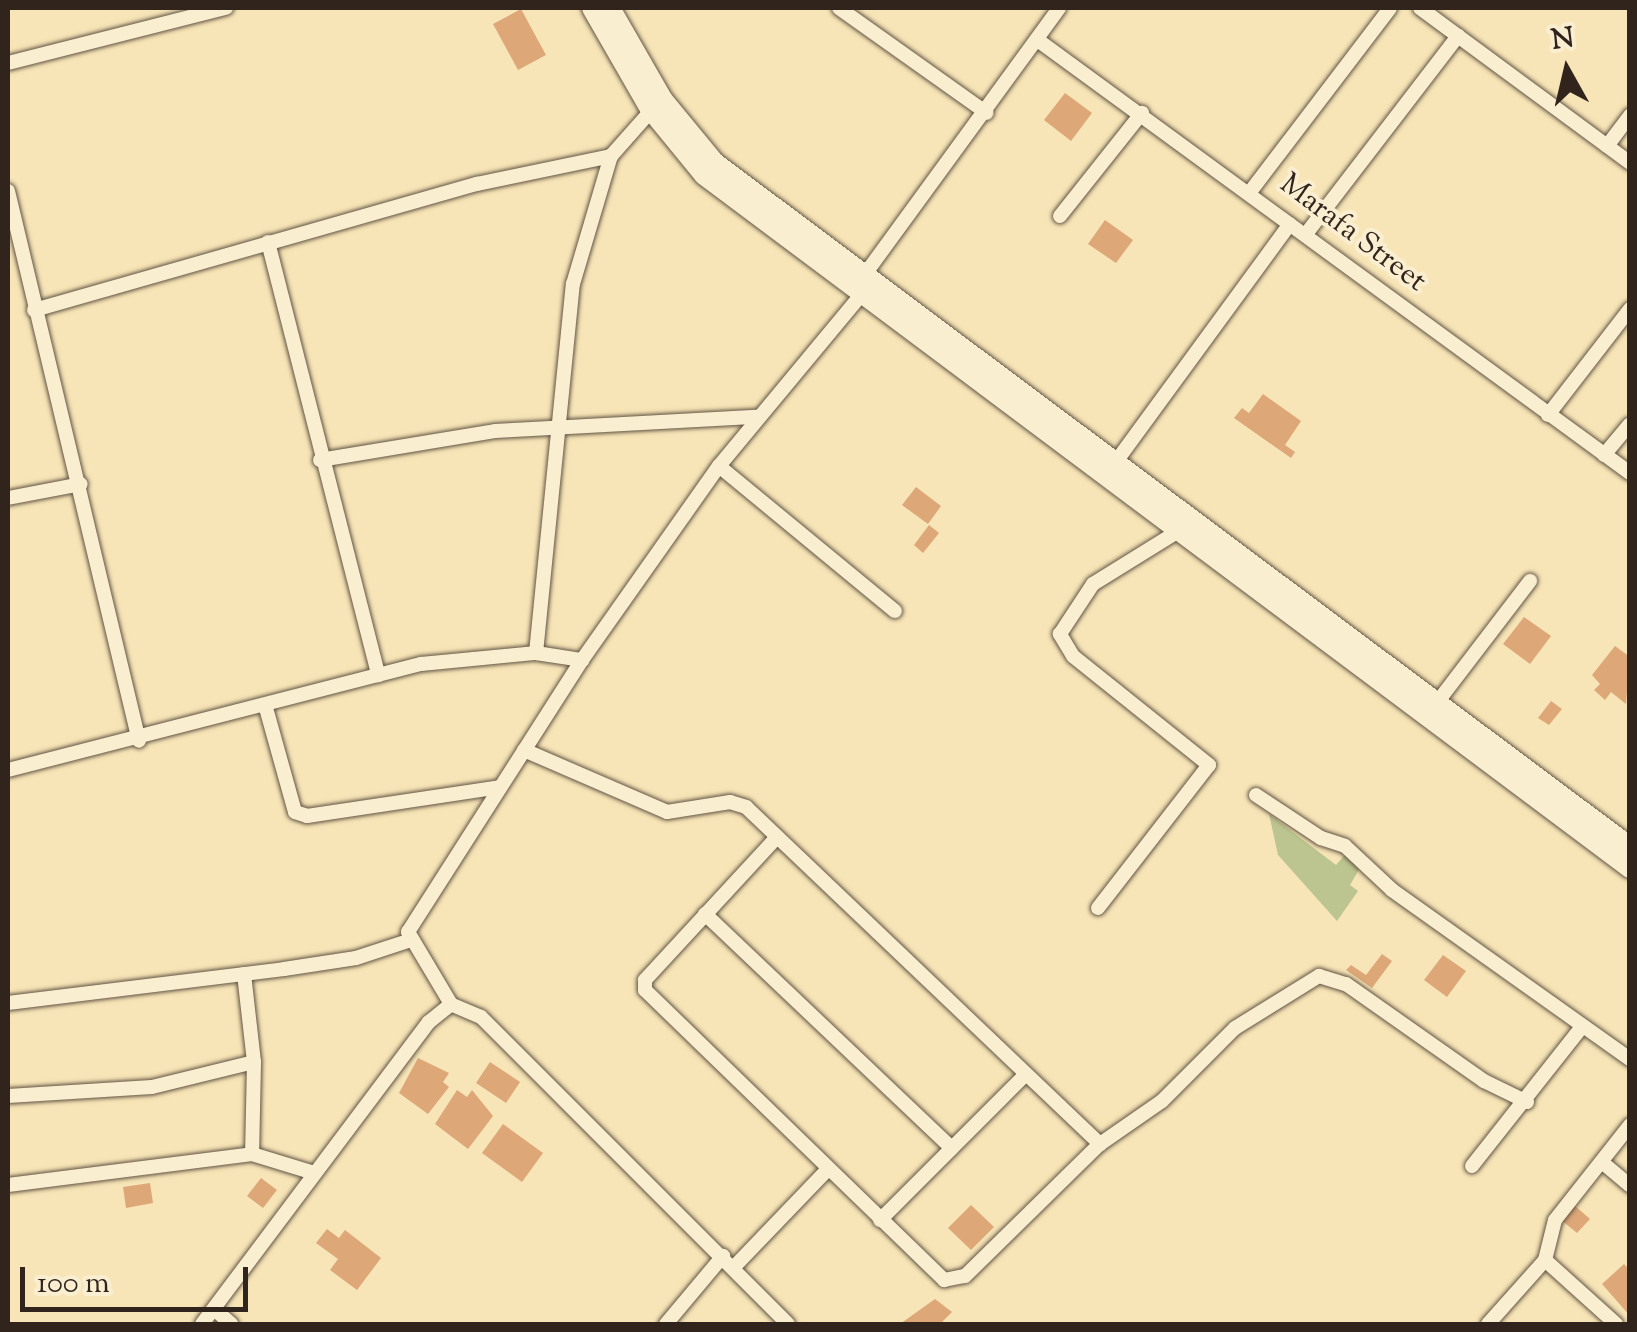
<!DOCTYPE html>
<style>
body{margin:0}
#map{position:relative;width:1637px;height:1332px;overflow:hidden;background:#f7e5b7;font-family:"Sorts Mill Goudy",serif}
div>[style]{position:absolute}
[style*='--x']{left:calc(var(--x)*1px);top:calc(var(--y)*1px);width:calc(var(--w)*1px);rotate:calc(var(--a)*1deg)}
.green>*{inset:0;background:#bcc58f}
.building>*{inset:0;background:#dda778}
.roads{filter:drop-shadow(0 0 2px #625444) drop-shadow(0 0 2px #625444)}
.minor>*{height:14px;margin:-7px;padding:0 7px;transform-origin:7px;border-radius:7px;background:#faeed0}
.secondary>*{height:20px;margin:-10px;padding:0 10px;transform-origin:10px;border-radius:10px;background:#faeed0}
span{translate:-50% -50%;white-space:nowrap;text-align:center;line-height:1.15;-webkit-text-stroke:8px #faeed0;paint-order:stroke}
.street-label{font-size:30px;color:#31241d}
.frame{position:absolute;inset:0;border:10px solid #31241d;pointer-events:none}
.north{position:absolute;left:1517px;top:20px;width:100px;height:100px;-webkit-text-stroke:8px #faeed0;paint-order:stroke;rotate:352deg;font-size:28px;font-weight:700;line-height:40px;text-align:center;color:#31241d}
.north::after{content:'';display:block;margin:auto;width:35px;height:45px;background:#31241d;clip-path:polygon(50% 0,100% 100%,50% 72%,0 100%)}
.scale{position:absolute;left:20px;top:1267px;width:228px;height:45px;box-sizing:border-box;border:5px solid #31241d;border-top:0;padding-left:12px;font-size:30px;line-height:35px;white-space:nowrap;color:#31241d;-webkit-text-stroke:8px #faeed0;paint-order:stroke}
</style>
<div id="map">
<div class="green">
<i style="clip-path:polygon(1269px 814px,1336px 865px,1349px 850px,1364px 861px,1350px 885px,1358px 891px,1337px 921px,1278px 855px)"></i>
</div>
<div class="building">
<i style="clip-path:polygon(521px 9px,546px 55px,518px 70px,493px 24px)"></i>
<i style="clip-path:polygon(1065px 93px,1092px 113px,1071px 141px,1044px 120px)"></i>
<i style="clip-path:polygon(1105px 220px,1133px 240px,1116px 263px,1088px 244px)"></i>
<i style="clip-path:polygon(1263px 394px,1301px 421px,1285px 445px,1295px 452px,1291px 458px,1234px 418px,1242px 408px,1249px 413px)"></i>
<i style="clip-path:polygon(916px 487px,941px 506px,928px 524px,902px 505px)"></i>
<i style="clip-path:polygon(929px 525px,939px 533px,923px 553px,914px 545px)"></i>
<i style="clip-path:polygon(1524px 617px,1551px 636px,1530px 664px,1503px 644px)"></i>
<i style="clip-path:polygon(1615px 646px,1630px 657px,1626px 704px,1611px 692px,1605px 700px,1594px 690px,1600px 684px,1592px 675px)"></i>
<i style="clip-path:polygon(1551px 701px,1562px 709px,1549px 725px,1538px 718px)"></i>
<i style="clip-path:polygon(1382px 954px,1392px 961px,1372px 988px,1346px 970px,1351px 965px,1366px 975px)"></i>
<i style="clip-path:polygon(1443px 955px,1466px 971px,1447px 997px,1424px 980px)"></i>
<i style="clip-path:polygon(418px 1058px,449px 1073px,443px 1082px,449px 1087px,428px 1114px,399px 1093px)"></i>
<i style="clip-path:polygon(490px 1062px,520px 1082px,506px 1103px,476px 1083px)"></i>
<i style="clip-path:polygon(457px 1090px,467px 1097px,472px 1090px,493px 1116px,468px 1149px,435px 1124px)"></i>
<i style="clip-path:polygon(503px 1124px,543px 1153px,522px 1182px,482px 1153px)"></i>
<i style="clip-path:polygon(261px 1178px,277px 1190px,263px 1208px,247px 1196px)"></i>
<i style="clip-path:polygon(150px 1183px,153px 1203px,126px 1208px,123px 1187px)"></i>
<i style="clip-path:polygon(971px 1205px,994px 1227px,971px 1250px,948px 1228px)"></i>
<i style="clip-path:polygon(1574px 1205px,1590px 1219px,1577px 1233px,1560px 1219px)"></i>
<i style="clip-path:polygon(327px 1229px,339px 1238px,345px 1230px,381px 1258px,357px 1290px,330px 1270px,338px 1259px,316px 1243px)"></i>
<i style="clip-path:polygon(1624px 1264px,1630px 1270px,1630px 1316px,1602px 1284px)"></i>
<i style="clip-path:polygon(935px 1299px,952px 1312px,940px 1324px,900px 1324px)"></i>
</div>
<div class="roads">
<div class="minor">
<i style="--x:839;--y:8;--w:181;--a:35.4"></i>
<i style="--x:1420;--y:8;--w:261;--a:36.4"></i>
<i style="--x:1039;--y:41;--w:732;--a:36.17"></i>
<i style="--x:8;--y:63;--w:225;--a:-14.2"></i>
<i style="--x:1607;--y:146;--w:39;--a:-53"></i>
<i style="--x:8;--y:191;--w:565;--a:76.6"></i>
<i style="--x:1250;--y:192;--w:231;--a:-52.7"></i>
<i style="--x:1060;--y:216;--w:132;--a:-51.5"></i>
<i style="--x:1306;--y:234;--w:250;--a:-52.5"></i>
<i style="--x:268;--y:242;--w:447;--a:75.7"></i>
<i style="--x:863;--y:277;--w:333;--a:-53.9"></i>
<i style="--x:34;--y:310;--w:461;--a:-15.9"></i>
<i style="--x:477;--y:184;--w:137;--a:-11.8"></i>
<i style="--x:1548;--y:415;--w:134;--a:-52.3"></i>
<i style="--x:1604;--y:455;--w:40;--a:-50"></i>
<i style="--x:320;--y:460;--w:177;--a:-9.4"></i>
<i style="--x:495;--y:431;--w:262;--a:-3.1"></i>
<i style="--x:1115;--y:463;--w:296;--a:-53.8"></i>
<i style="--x:719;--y:466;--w:228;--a:39.5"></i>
<i style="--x:8;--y:498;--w:74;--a:-10.9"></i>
<i style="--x:536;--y:653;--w:371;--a:-84.3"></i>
<i style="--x:573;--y:284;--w:134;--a:-73.5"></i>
<i style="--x:611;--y:156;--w:69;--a:-48.5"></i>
<i style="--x:1436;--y:704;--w:155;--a:-52.6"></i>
<i style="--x:266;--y:708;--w:108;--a:74.4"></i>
<i style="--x:295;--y:812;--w:13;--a:18"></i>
<i style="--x:307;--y:816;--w:195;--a:-8.5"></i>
<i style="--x:524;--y:750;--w:156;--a:23.4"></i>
<i style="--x:667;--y:812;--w:64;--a:-9"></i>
<i style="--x:730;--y:802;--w:17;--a:17"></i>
<i style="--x:746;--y:807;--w:489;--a:43.6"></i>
<i style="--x:8;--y:770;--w:426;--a:-14.4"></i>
<i style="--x:421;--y:664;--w:116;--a:-5.5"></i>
<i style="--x:536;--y:653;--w:47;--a:8.7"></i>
<i style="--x:1256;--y:795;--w:78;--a:33.5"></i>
<i style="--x:1321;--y:838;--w:25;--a:18"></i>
<i style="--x:1345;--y:846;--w:64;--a:43.1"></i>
<i style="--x:1392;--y:890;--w:292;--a:35.4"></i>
<i style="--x:777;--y:837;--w:195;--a:132.7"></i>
<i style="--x:645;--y:980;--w:10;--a:90"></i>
<i style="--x:645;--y:990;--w:417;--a:44.1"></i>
<i style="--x:944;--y:1280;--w:21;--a:-11"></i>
<i style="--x:965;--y:1276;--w:189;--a:-44.4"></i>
<i style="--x:1100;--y:1144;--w:75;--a:-34.7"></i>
<i style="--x:1162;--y:1101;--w:103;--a:-45"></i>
<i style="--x:1235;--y:1028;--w:99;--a:-31.8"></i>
<i style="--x:1319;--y:976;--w:28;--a:17"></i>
<i style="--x:1346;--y:984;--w:169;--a:35.1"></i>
<i style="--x:1484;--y:1081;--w:48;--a:26"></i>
<i style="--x:1098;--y:908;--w:181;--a:-52.2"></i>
<i style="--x:1209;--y:765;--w:174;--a:-141.3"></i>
<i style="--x:1073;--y:656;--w:26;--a:-121"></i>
<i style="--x:1060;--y:634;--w:60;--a:-56.6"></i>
<i style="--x:1093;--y:584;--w:102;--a:-31.8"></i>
<i style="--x:705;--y:914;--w:340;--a:43.5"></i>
<i style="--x:244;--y:974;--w:89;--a:83.5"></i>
<i style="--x:254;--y:1062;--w:92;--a:91.2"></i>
<i style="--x:8;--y:1003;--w:278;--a:-7"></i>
<i style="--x:284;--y:969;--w:73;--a:-8.7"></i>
<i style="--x:356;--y:958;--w:55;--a:-18.1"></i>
<i style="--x:8;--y:1096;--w:144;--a:-3.6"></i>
<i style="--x:152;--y:1087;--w:105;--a:-13.8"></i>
<i style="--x:1603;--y:1163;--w:35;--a:40"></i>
<i style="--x:1472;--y:1166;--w:176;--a:-51.7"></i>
<i style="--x:8;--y:1185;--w:246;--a:-7.2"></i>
<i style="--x:252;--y:1154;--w:65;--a:17"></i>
<i style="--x:880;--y:1220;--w:206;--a:-45"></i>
<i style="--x:1545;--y:1260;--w:96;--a:42"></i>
<i style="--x:734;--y:1267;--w:134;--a:-46.2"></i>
<i style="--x:214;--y:1309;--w:23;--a:41"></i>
<i style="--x:202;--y:1324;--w:378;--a:-53.1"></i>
<i style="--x:429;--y:1022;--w:28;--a:-39"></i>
<i style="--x:666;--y:1324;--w:89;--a:-50"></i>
<i style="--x:788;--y:1324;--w:434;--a:-135"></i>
<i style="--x:481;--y:1017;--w:33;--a:-157"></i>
<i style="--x:451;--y:1004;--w:84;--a:-120.8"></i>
<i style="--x:408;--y:932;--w:323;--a:-57.4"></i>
<i style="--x:582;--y:660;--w:237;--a:-54.8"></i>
<i style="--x:719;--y:466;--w:221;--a:-50.3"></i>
<i style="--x:1488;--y:1324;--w:86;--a:-48.3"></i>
<i style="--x:1545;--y:1260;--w:41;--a:-76"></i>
<i style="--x:1555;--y:1220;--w:121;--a:-51.7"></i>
</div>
<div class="secondary">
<i style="--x:592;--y:8;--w:116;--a:60.1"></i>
<i style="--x:650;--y:109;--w:85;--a:50.7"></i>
<i style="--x:704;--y:175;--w:1157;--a:36.81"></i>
<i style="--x:610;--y:8;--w:106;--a:60.1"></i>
<i style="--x:663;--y:100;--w:82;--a:50.5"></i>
<i style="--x:715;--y:163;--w:1142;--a:36.78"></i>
</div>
</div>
<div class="street-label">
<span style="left:1352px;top:234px;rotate:37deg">Marafa Street</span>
</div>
<div class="frame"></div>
<div class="north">N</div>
<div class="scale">100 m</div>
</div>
